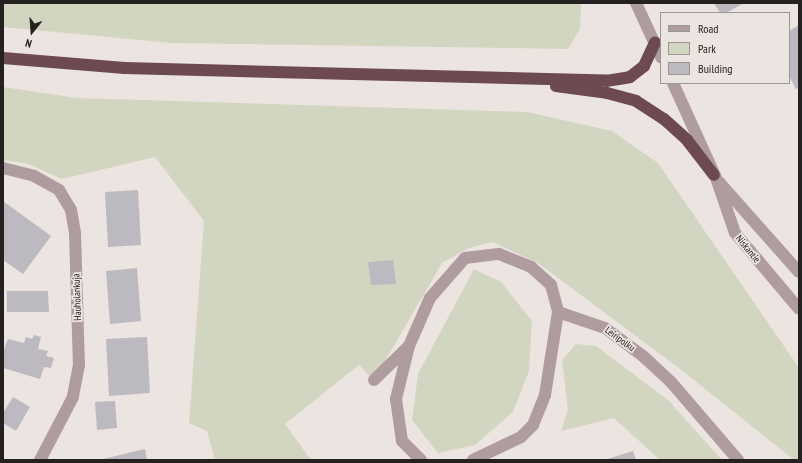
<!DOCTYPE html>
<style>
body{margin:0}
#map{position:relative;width:802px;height:463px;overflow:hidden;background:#ece4e0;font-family:"PT Sans Narrow",sans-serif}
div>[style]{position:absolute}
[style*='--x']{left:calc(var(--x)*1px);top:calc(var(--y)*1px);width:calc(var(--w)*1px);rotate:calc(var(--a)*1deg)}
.green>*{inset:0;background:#d2d6c0}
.building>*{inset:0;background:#bdb9c0}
.minor>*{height:12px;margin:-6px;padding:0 6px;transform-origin:6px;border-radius:6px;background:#ae9c9f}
.highway>*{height:12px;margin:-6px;padding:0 6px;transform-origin:6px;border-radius:6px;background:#6c4a50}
span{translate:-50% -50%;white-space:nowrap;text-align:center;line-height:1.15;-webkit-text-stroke:3.5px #ece4e0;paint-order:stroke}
.street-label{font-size:10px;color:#242120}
.frame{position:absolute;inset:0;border:4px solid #242120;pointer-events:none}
.legend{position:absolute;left:660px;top:12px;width:130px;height:72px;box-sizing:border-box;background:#ece4e0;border:1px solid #9c9693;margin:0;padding:5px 7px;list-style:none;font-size:12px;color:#242120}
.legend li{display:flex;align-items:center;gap:8px;height:20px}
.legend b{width:20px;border:1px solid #9c9693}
.north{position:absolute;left:12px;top:12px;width:40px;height:40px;-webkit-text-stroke:3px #ece4e0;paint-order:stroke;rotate:197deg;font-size:11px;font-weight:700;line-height:16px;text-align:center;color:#242120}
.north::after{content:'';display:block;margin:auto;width:14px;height:18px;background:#242120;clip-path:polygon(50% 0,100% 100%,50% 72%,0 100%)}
</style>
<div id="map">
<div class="green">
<i style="clip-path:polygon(3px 3px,581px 3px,580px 29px,568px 49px,171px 43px,3px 27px)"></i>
<i style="clip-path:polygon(3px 87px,77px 98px,527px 112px,612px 131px,658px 163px,799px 368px,799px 460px,794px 460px,680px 369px,538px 263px,492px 242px,469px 248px,442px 263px,374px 380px,359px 365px,285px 424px,311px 460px,215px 460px,207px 431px,189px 423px,204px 221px,155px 157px,62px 179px,29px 164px,3px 160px)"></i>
<i style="clip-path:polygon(474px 269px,501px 282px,532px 321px,529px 371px,513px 412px,475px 445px,438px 453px,412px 420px,418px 374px)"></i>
<i style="clip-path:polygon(576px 344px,596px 346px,668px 400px,722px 460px,660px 460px,614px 418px,561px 431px,568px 410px,562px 360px)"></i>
</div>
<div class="building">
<i style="clip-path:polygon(714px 3px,744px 3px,726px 13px,720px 13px)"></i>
<i style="clip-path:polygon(799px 25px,799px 88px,796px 89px,789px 76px,789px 31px)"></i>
<i style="clip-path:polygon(138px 190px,141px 245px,108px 247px,105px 192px)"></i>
<i style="clip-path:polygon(3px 201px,51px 236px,23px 274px,3px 260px)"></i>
<i style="clip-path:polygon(393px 260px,396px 284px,371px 285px,368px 262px)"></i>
<i style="clip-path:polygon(137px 268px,141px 321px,110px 324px,106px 271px)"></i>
<i style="clip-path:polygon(7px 291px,48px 291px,49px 312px,7px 312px)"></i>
<i style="clip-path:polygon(34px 335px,41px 337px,38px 349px,48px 351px,46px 356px,54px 358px,51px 368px,44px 367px,40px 379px,3px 368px,3px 352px,8px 339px,24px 343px,26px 337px,32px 339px)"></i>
<i style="clip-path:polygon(147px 337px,150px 393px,109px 396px,106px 339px)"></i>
<i style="clip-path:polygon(13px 397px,30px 407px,16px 431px,3px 423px,3px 413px)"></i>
<i style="clip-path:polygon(115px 401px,117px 428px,97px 430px,95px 402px)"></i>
<i style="clip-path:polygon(145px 449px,147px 460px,104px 460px,103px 459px)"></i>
<i style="clip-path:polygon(633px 451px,636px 460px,604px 460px)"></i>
</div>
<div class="minor">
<i style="--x:636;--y:3;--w:60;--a:65.2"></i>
<i style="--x:673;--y:83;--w:104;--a:65.6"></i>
<i style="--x:716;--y:178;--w:58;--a:70.9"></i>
<i style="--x:735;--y:233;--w:99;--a:49.9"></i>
<i style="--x:3;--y:168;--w:32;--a:14"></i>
<i style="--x:34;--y:176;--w:29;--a:29"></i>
<i style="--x:59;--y:190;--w:23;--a:59"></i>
<i style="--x:71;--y:210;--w:23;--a:80"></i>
<i style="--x:75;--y:233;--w:132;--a:88.3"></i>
<i style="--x:79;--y:365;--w:33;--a:101"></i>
<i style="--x:73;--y:397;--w:71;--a:117.6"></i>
<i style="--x:719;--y:182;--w:120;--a:48.4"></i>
<i style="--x:409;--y:346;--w:55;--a:103.8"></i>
<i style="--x:396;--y:399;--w:42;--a:81.9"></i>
<i style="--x:402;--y:441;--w:27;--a:45"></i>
<i style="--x:374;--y:380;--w:49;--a:-44.2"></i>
<i style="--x:409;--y:346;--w:52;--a:-66.4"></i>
<i style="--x:430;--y:298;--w:53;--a:-48.8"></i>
<i style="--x:465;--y:258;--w:34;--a:-7"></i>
<i style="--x:499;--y:254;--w:35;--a:22"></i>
<i style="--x:531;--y:267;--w:27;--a:42"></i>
<i style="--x:551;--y:285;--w:28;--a:75"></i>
<i style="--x:558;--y:312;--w:50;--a:18.8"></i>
<i style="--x:605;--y:328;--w:47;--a:36.4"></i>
<i style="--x:643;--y:356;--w:38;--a:43"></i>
<i style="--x:671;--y:382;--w:103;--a:49.3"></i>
<i style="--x:473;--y:460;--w:53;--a:-25.6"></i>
<i style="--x:521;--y:437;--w:17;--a:-45"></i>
<i style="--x:533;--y:425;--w:32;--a:-68"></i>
<i style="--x:545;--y:395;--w:84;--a:-81.1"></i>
</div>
<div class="highway">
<i style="--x:3;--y:58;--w:122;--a:4.7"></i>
<i style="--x:125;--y:68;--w:481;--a:1.5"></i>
<i style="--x:606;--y:81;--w:24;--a:-9"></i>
<i style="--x:630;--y:77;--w:18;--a:-38"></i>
<i style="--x:644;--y:66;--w:26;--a:-65"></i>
<i style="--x:556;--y:86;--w:51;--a:7.8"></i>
<i style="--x:607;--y:93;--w:30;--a:15"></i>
<i style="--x:636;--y:101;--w:33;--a:33"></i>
<i style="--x:664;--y:119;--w:31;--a:42"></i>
<i style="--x:687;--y:140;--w:44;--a:52.4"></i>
</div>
<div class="street-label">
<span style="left:748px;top:249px;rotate:51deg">Niskantie</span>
<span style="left:77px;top:297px;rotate:-92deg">Hauholankuja</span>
<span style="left:620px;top:339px;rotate:36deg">Leiripolku</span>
</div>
<div class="frame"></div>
<ul class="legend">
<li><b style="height:5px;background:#ae9c9f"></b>Road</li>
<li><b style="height:11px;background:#d2d6c0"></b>Park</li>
<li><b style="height:11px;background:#bdb9c0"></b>Building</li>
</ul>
<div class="north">N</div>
</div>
